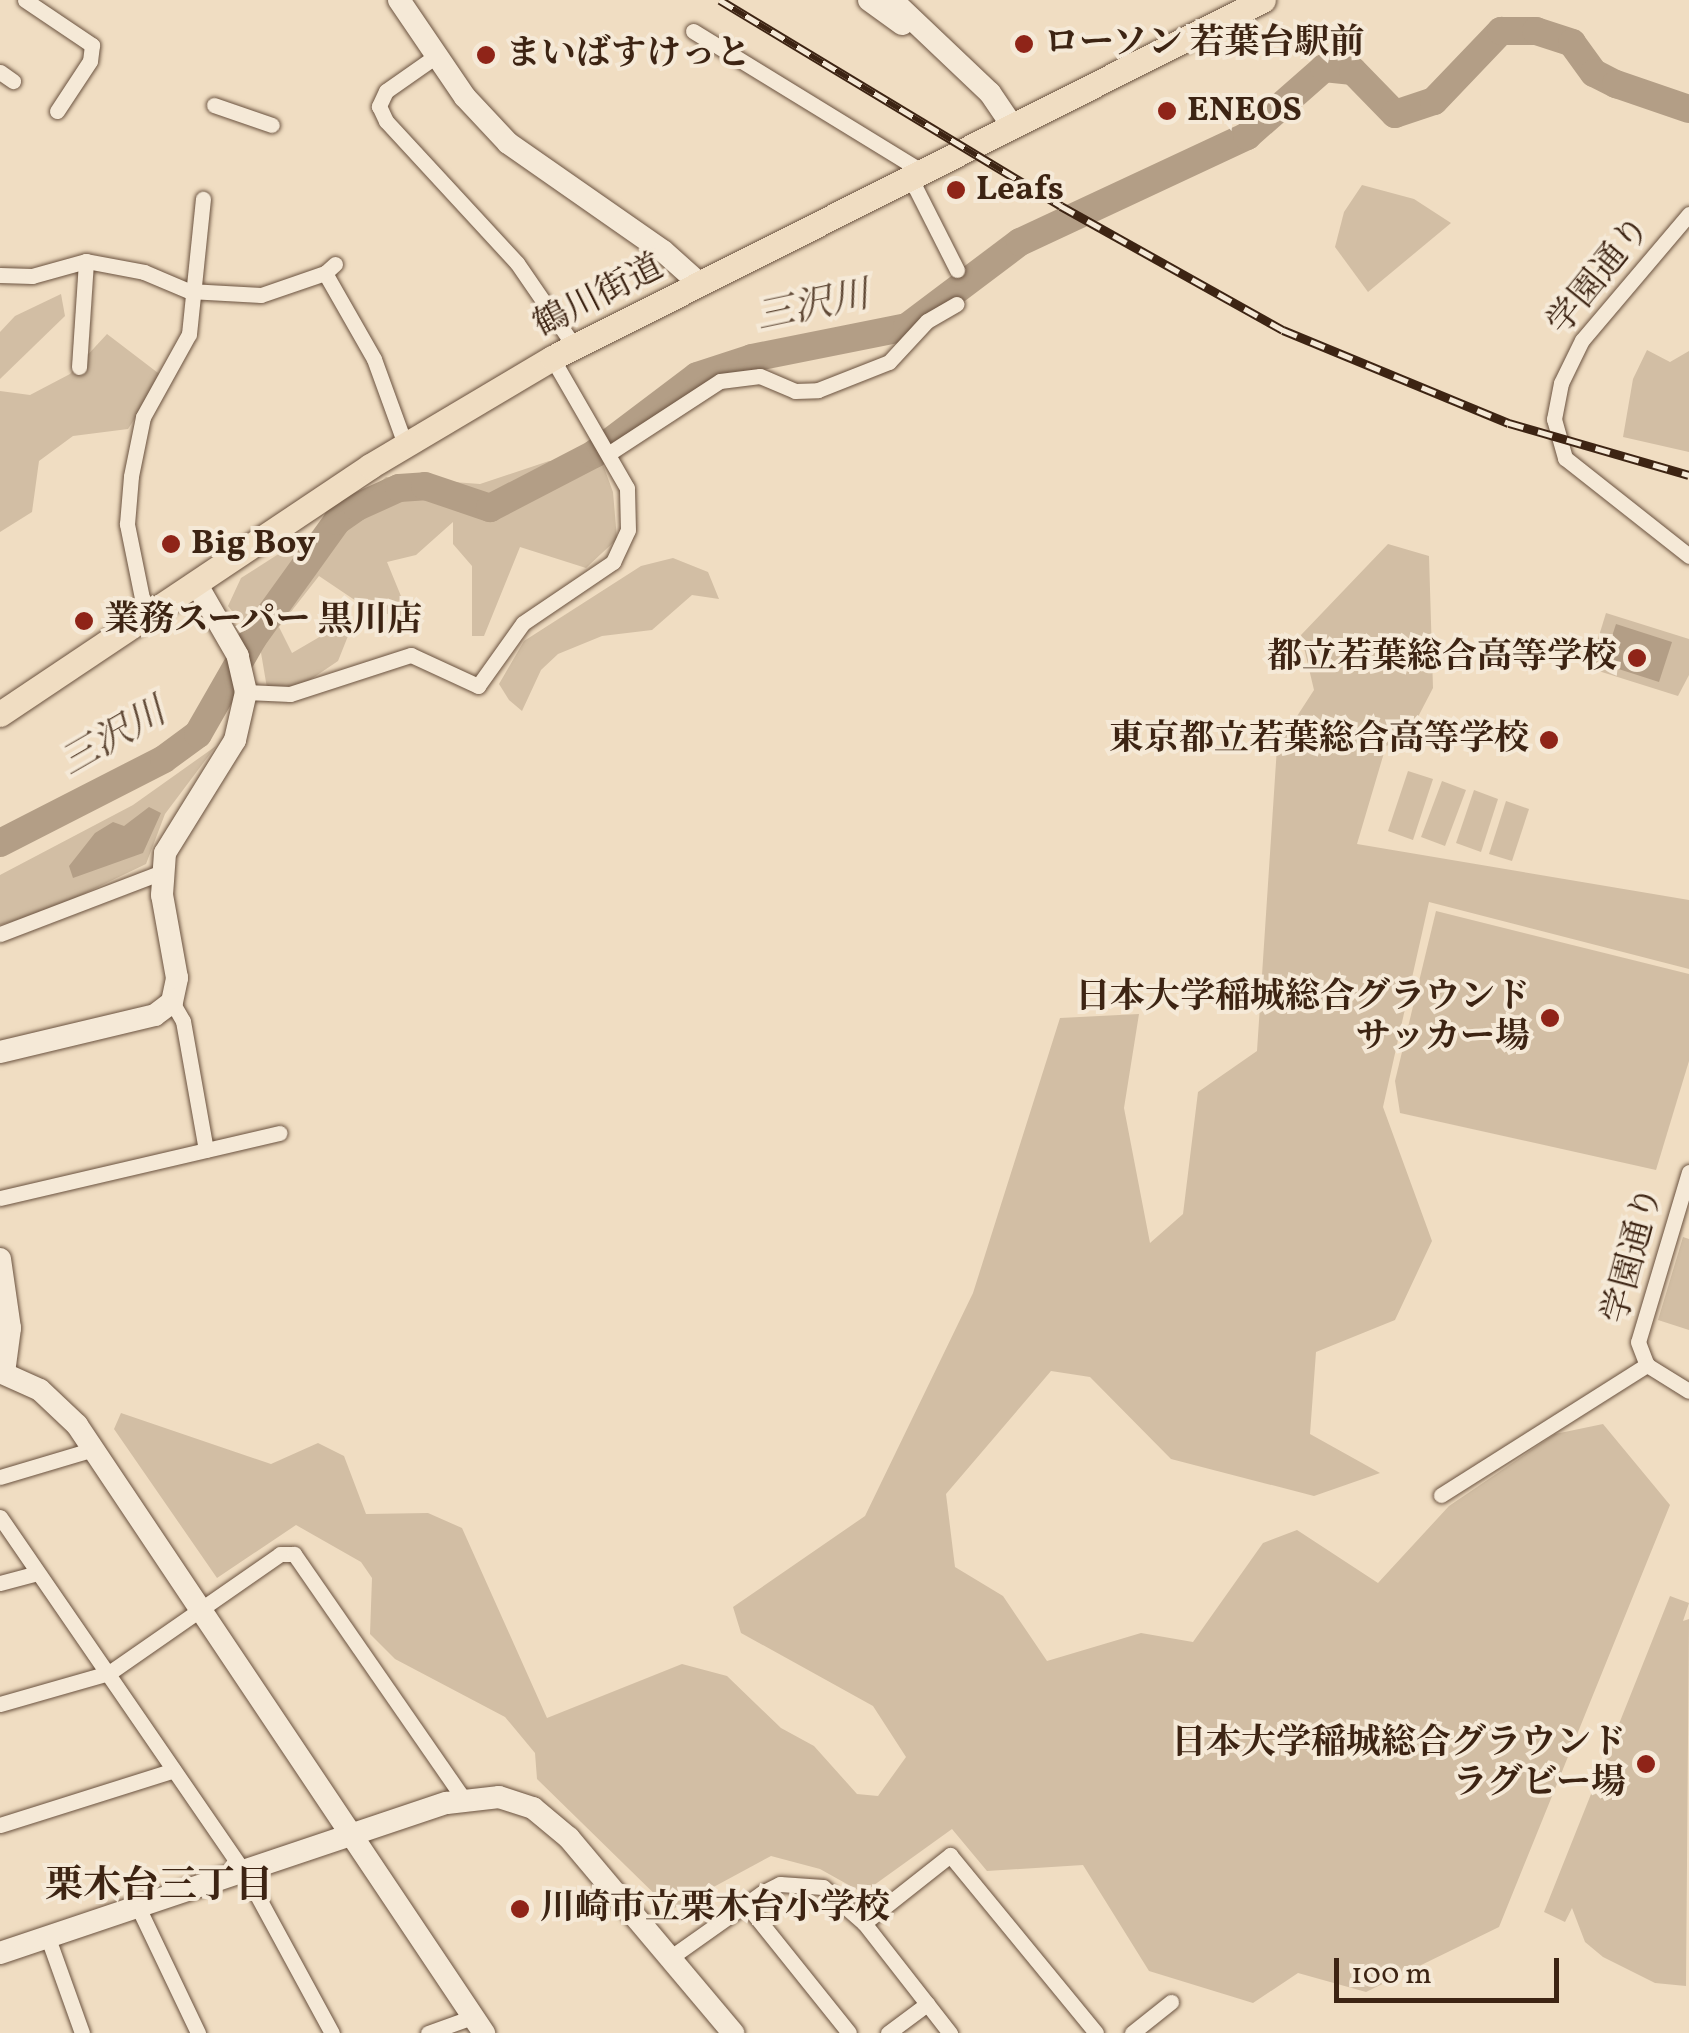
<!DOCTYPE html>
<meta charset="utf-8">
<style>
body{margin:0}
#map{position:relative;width:1689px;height:2033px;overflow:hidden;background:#f0ddc2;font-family:Vollkorn,"Noto Serif JP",serif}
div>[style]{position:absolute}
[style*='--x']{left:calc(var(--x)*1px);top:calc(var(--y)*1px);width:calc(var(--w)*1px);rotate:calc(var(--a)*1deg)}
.green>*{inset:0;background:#d2bea4}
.water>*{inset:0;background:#b39e86}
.river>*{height:28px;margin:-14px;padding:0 14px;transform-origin:14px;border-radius:14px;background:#b39e86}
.roads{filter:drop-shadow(0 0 2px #6a523f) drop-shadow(0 0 2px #6a523f)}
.street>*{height:15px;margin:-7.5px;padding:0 7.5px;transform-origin:7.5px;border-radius:7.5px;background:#f5e9d7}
.secondary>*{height:22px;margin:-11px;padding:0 11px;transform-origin:11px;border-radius:11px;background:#f5e9d7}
.primary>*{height:25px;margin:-12.5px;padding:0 12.5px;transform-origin:12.5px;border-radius:12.5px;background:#f0ddc2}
.rail>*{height:9px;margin-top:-4.5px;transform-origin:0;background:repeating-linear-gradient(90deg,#f5e9d7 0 15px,#3d2413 0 30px);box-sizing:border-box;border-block:2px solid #3d2413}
.dots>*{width:28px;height:28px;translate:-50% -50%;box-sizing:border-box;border:5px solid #f5e9d7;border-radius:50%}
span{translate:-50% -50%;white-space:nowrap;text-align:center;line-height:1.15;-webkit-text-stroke:8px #f5e9d7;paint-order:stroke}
.poi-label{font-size:35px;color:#3d2413;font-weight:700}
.left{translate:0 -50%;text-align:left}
.right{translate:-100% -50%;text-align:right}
.street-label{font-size:35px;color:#3d2413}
.water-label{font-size:38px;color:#604936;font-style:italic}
.neighbourhood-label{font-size:38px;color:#3d2413;font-weight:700}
.scale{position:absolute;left:1334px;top:1958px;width:225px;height:45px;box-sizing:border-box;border:5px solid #3d2413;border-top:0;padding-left:12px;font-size:30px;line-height:35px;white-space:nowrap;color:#3d2413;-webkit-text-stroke:8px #f5e9d7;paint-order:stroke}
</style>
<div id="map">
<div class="green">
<i style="clip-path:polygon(1362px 185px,1414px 199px,1451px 223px,1368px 292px,1335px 247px,1344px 212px)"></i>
<i style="clip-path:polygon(61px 294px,65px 316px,0 379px,0 332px,15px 316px)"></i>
<i style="clip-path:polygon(107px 334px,162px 376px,128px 429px,73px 436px,39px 461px,32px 512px,0 532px,0 391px,30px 395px,70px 374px)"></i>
<i style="clip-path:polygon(1647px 350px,1670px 362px,1689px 351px,1689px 452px,1623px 437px,1633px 379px)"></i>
<i style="clip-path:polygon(549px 461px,602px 462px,613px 492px,617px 539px,586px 568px,520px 547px,484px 636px,472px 636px,472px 566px,453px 544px,453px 522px,416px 555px,387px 562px,410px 618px,371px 611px,319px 576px,279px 627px,292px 653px,340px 625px,352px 626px,338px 661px,292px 692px,267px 688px,260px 647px,228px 606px,241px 578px,347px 510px,386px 477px,480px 484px)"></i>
<i style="clip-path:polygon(1388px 544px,1429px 556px,1433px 688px,1407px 738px,1386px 746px,1357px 844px,1689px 900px,1689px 969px,1429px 902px,1383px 1107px,1432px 1241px,1395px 1320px,1316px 1352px,1310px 1434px,1380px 1473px,1314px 1496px,1171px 1459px,1090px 1377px,1051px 1371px,946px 1494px,955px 1567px,1003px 1596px,1047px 1661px,1141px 1633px,1193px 1642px,1263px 1543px,1297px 1530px,1378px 1583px,1449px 1506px,1555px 1434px,1603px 1424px,1670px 1505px,1499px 1927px,1366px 1992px,1298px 1973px,1253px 2003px,1149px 1971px,1083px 1865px,987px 1871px,952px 1829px,863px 1893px,820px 1869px,771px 1856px,671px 1910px,537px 1779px,535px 1753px,505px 1717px,395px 1659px,370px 1634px,372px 1578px,361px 1562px,296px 1525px,217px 1578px,114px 1429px,121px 1413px,271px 1464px,318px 1443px,344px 1456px,366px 1514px,428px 1513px,462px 1528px,547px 1718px,682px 1664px,727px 1676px,781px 1728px,814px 1746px,857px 1794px,878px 1796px,906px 1757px,873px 1706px,741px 1633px,733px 1607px,865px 1516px,973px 1293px,1060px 1018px,1139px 1014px,1124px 1108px,1150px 1243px,1183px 1214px,1198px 1092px,1257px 1051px,1277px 747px,1314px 690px,1301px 635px)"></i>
<i style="clip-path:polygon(673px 558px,708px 572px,719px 599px,692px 595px,652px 630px,602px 636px,558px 654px,541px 670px,522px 711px,509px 700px,499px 684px,524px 641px,641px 566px)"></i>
<i style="clip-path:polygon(1606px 613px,1689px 639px,1689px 675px,1678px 696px,1589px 668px)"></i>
<i style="clip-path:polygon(216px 746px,165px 814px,146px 864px,48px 911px,0 925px,0 875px,133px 805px)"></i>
<i style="clip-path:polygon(1408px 771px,1433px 779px,1413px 840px,1388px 831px)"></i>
<i style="clip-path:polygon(1442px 781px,1466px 790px,1445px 846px,1421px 837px)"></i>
<i style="clip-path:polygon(1474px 790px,1498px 799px,1481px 852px,1456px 843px)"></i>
<i style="clip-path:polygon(1506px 801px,1529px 809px,1512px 861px,1489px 854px)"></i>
<i style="clip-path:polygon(1436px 911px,1689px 974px,1689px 1061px,1656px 1170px,1400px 1113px,1395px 1081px)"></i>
<i style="clip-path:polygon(1683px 1237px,1689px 1239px,1689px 1330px,1658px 1320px)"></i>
<i style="clip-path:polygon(1670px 1596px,1689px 1603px,1683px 1621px,1689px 1619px,1686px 1986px,1655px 1983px,1603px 1957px,1585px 1942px,1572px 1908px,1565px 1922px,1544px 1912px)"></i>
</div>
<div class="water">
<i style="clip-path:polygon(1616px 624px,1672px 642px,1659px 682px,1603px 664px)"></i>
<i style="clip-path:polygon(149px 807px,161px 813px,143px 853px,73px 878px,69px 866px,95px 833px,113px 822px,124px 826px)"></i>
</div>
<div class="river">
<i style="--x:0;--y:843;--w:184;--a:-27.1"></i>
<i style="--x:164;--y:759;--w:42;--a:-36.3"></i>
<i style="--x:198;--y:734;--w:111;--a:-60.2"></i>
<i style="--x:253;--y:638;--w:144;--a:-54.3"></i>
<i style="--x:337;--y:521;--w:24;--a:-35"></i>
<i style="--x:357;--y:507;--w:46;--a:-24.3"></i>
<i style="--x:399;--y:488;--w:26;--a:-4"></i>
<i style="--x:425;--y:486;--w:69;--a:18.7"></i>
<i style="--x:490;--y:508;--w:117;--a:-27.4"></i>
<i style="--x:594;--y:454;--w:129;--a:-37.1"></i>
<i style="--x:697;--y:376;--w:58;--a:-18.1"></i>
<i style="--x:752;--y:358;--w:158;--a:-11.3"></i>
<i style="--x:907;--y:327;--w:141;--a:-37"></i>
<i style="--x:1020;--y:242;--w:251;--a:-25"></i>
<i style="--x:1247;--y:136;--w:103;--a:-41.4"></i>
<i style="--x:1324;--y:68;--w:29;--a:6"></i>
<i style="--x:1353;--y:71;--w:60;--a:45.7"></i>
<i style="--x:1395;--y:114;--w:41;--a:-18.4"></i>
<i style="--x:1434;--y:101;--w:97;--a:-46.3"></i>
<i style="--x:1501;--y:31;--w:35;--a:0"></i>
<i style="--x:1536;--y:31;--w:38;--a:18"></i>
<i style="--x:1572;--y:43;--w:37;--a:54"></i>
<i style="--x:1594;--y:73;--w:25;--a:27"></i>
<i style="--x:1616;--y:84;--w:77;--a:18.9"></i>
</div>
<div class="roads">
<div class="street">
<i style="--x:25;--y:0;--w:81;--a:33.9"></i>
<i style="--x:92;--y:45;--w:16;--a:97"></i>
<i style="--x:90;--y:61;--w:60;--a:123.4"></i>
<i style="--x:693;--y:31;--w:270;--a:31.5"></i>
<i style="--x:436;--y:56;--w:61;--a:145"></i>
<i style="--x:386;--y:91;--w:17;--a:115"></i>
<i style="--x:379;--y:106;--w:17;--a:65"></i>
<i style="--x:386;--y:121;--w:193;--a:47.3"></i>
<i style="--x:517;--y:263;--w:101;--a:55.5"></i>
<i style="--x:0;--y:72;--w:16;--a:35"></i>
<i style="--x:214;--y:105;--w:61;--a:19"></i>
<i style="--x:911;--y:179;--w:102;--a:63.2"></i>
<i style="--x:1689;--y:214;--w:165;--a:130.3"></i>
<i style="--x:1582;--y:340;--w:48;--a:116"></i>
<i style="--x:1561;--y:383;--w:37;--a:101"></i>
<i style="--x:1554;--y:419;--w:41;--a:74.2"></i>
<i style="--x:1565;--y:458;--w:158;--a:38.3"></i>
<i style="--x:335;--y:264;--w:13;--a:138"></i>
<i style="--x:325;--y:273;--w:99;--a:60.3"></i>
<i style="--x:374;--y:359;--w:90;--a:70"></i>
<i style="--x:0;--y:275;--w:32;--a:2"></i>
<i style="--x:32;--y:276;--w:56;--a:-15.5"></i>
<i style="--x:86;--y:261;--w:59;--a:10.7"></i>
<i style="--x:144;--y:272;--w:49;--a:22.9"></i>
<i style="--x:189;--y:291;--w:72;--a:3.2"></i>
<i style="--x:261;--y:295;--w:68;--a:-19"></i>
<i style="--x:79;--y:367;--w:106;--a:-86.2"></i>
<i style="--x:611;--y:452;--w:130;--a:-33.1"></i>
<i style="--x:720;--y:381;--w:40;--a:-7.1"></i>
<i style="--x:760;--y:376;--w:38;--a:23"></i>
<i style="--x:795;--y:391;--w:23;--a:-2"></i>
<i style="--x:818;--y:390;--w:76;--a:-21.5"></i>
<i style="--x:889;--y:362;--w:56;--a:-47.2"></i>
<i style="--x:927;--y:321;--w:34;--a:-30"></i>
<i style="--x:154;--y:614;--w:20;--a:-127"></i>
<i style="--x:142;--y:598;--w:76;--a:-101.5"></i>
<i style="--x:127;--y:524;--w:48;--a:-85.2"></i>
<i style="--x:131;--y:476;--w:60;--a:-78.5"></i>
<i style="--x:143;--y:417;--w:95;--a:-61"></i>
<i style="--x:189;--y:334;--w:136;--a:-84.1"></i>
<i style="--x:246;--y:692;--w:44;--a:2.6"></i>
<i style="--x:290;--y:694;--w:127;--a:-17.9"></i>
<i style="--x:411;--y:655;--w:74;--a:24.8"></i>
<i style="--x:478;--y:686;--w:77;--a:-54.5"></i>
<i style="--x:523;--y:623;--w:109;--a:-34.1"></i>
<i style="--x:613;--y:562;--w:35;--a:-65"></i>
<i style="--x:628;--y:530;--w:42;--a:-91.4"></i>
<i style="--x:627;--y:488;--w:150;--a:-120"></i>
<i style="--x:0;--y:934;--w:173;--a:-20.9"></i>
<i style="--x:172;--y:1002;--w:22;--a:60"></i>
<i style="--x:183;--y:1021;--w:131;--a:79.9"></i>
<i style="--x:1689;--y:1172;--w:177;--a:106.7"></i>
<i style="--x:1638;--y:1342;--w:25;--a:69"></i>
<i style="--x:1647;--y:1365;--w:49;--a:31.8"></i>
<i style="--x:0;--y:1198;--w:287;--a:-13.1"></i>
<i style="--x:0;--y:1477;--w:98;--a:-16.6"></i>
<i style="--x:1441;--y:1495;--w:244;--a:-32.3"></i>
<i style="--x:0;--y:1517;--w:432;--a:55.5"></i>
<i style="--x:245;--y:1873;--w:182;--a:61.5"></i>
<i style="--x:0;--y:1583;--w:39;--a:-15"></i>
<i style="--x:0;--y:1704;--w:113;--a:-15.9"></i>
<i style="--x:109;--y:1673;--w:208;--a:-34.8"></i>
<i style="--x:280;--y:1554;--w:14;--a:0"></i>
<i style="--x:294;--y:1554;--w:297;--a:55.3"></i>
<i style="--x:0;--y:1825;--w:182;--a:-17.5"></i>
<i style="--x:745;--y:1903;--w:166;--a:51.3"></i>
<i style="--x:138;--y:1907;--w:140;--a:64.5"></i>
<i style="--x:864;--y:1923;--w:110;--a:-38.3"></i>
<i style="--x:950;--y:1855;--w:230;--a:50.6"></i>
<i style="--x:48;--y:1938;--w:101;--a:70.3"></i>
<i style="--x:674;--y:1955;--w:108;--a:-35.2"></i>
<i style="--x:762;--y:1893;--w:20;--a:-27"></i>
<i style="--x:780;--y:1884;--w:43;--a:4"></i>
<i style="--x:823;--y:1887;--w:55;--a:41.3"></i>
<i style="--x:864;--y:1923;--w:140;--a:52"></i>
<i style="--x:428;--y:2033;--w:50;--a:-19.9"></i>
<i style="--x:888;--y:2033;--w:49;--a:-36.6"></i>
<i style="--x:1132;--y:2033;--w:50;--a:-38.5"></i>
</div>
<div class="secondary">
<i style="--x:399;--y:0;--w:117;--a:55.8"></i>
<i style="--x:465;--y:97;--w:63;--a:46.9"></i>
<i style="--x:508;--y:143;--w:189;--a:34.9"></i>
<i style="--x:663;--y:251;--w:51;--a:41.8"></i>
<i style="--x:869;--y:0;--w:41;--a:36"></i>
<i style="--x:892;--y:0;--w:135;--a:43.5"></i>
<i style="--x:990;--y:93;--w:41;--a:55.9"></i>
<i style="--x:0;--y:1052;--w:159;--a:-13.4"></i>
<i style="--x:155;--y:1015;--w:21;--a:-37"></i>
<i style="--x:172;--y:1002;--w:25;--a:-78"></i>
<i style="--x:177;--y:978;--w:84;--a:-100.2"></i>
<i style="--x:162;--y:895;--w:42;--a:-85.9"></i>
<i style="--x:165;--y:853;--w:133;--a:-58.2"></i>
<i style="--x:235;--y:740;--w:49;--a:-77.1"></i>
<i style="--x:246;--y:692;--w:37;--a:-103"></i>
<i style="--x:238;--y:656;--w:82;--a:-120"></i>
<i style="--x:0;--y:1259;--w:70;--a:81.8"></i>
<i style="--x:10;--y:1328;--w:45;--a:97.6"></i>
<i style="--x:0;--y:1372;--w:44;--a:24.2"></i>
<i style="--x:40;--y:1390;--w:51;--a:43.4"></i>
<i style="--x:77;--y:1425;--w:732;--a:56.2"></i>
<i style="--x:0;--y:1953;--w:471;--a:-18.6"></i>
<i style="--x:447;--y:1803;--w:52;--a:-6.6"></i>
<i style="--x:499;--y:1797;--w:36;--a:18"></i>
<i style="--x:533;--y:1808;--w:47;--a:39.8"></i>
<i style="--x:569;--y:1838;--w:255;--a:49.9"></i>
</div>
<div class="primary">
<i style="--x:0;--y:714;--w:445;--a:-33.8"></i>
<i style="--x:370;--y:466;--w:212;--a:-30.7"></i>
<i style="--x:552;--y:358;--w:796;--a:-26.73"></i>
</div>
</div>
<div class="rail">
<i style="--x:720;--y:0;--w:398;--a:31.1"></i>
<i style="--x:1061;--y:206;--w:254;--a:29.2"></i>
<i style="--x:1283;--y:330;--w:244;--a:22.4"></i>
<i style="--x:1509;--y:423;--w:187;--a:16.1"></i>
</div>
<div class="dots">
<i style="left:1024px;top:44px;background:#8f2418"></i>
<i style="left:486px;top:55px;background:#8f2418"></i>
<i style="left:1167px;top:111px;background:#8f2418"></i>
<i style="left:956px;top:190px;background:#8f2418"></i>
<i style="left:171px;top:544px;background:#8f2418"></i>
<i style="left:84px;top:621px;background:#8f2418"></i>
<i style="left:1637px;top:658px;background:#8f2418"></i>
<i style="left:1549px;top:740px;background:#8f2418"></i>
<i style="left:1550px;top:1018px;background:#8f2418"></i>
<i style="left:1646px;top:1764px;background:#8f2418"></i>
<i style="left:520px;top:1909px;background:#8f2418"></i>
</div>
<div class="poi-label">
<span class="left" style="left:1044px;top:44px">ローソン 若葉台駅前</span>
<span class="left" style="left:506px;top:55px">まいばすけっと</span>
<span class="left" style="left:1187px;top:111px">ENEOS</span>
<span class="left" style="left:976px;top:190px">Leafs</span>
<span class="left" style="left:191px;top:544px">Big Boy</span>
<span class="left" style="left:104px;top:621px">業務スーパー 黒川店</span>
<span class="right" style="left:1617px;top:658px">都立若葉総合高等学校</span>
<span class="right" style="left:1529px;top:740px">東京都立若葉総合高等学校</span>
<span class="right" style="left:1530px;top:1018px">日本大学稲城総合グラウンド<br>サッカー場</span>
<span class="right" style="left:1626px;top:1764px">日本大学稲城総合グラウンド<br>ラグビー場</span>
<span class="left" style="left:540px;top:1909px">川崎市立栗木台小学校</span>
</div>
<div class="street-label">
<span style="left:1600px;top:276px;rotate:-51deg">学園通り</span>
<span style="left:599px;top:297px;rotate:-27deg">鶴川街道</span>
<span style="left:1634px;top:1255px;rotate:-75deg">学園通り</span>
</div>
<div class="water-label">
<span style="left:813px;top:308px;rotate:-12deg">三沢川</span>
<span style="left:114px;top:739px;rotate:-30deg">三沢川</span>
</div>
<div class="neighbourhood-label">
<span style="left:159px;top:1888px">栗木台三丁目</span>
</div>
<div class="scale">100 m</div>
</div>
